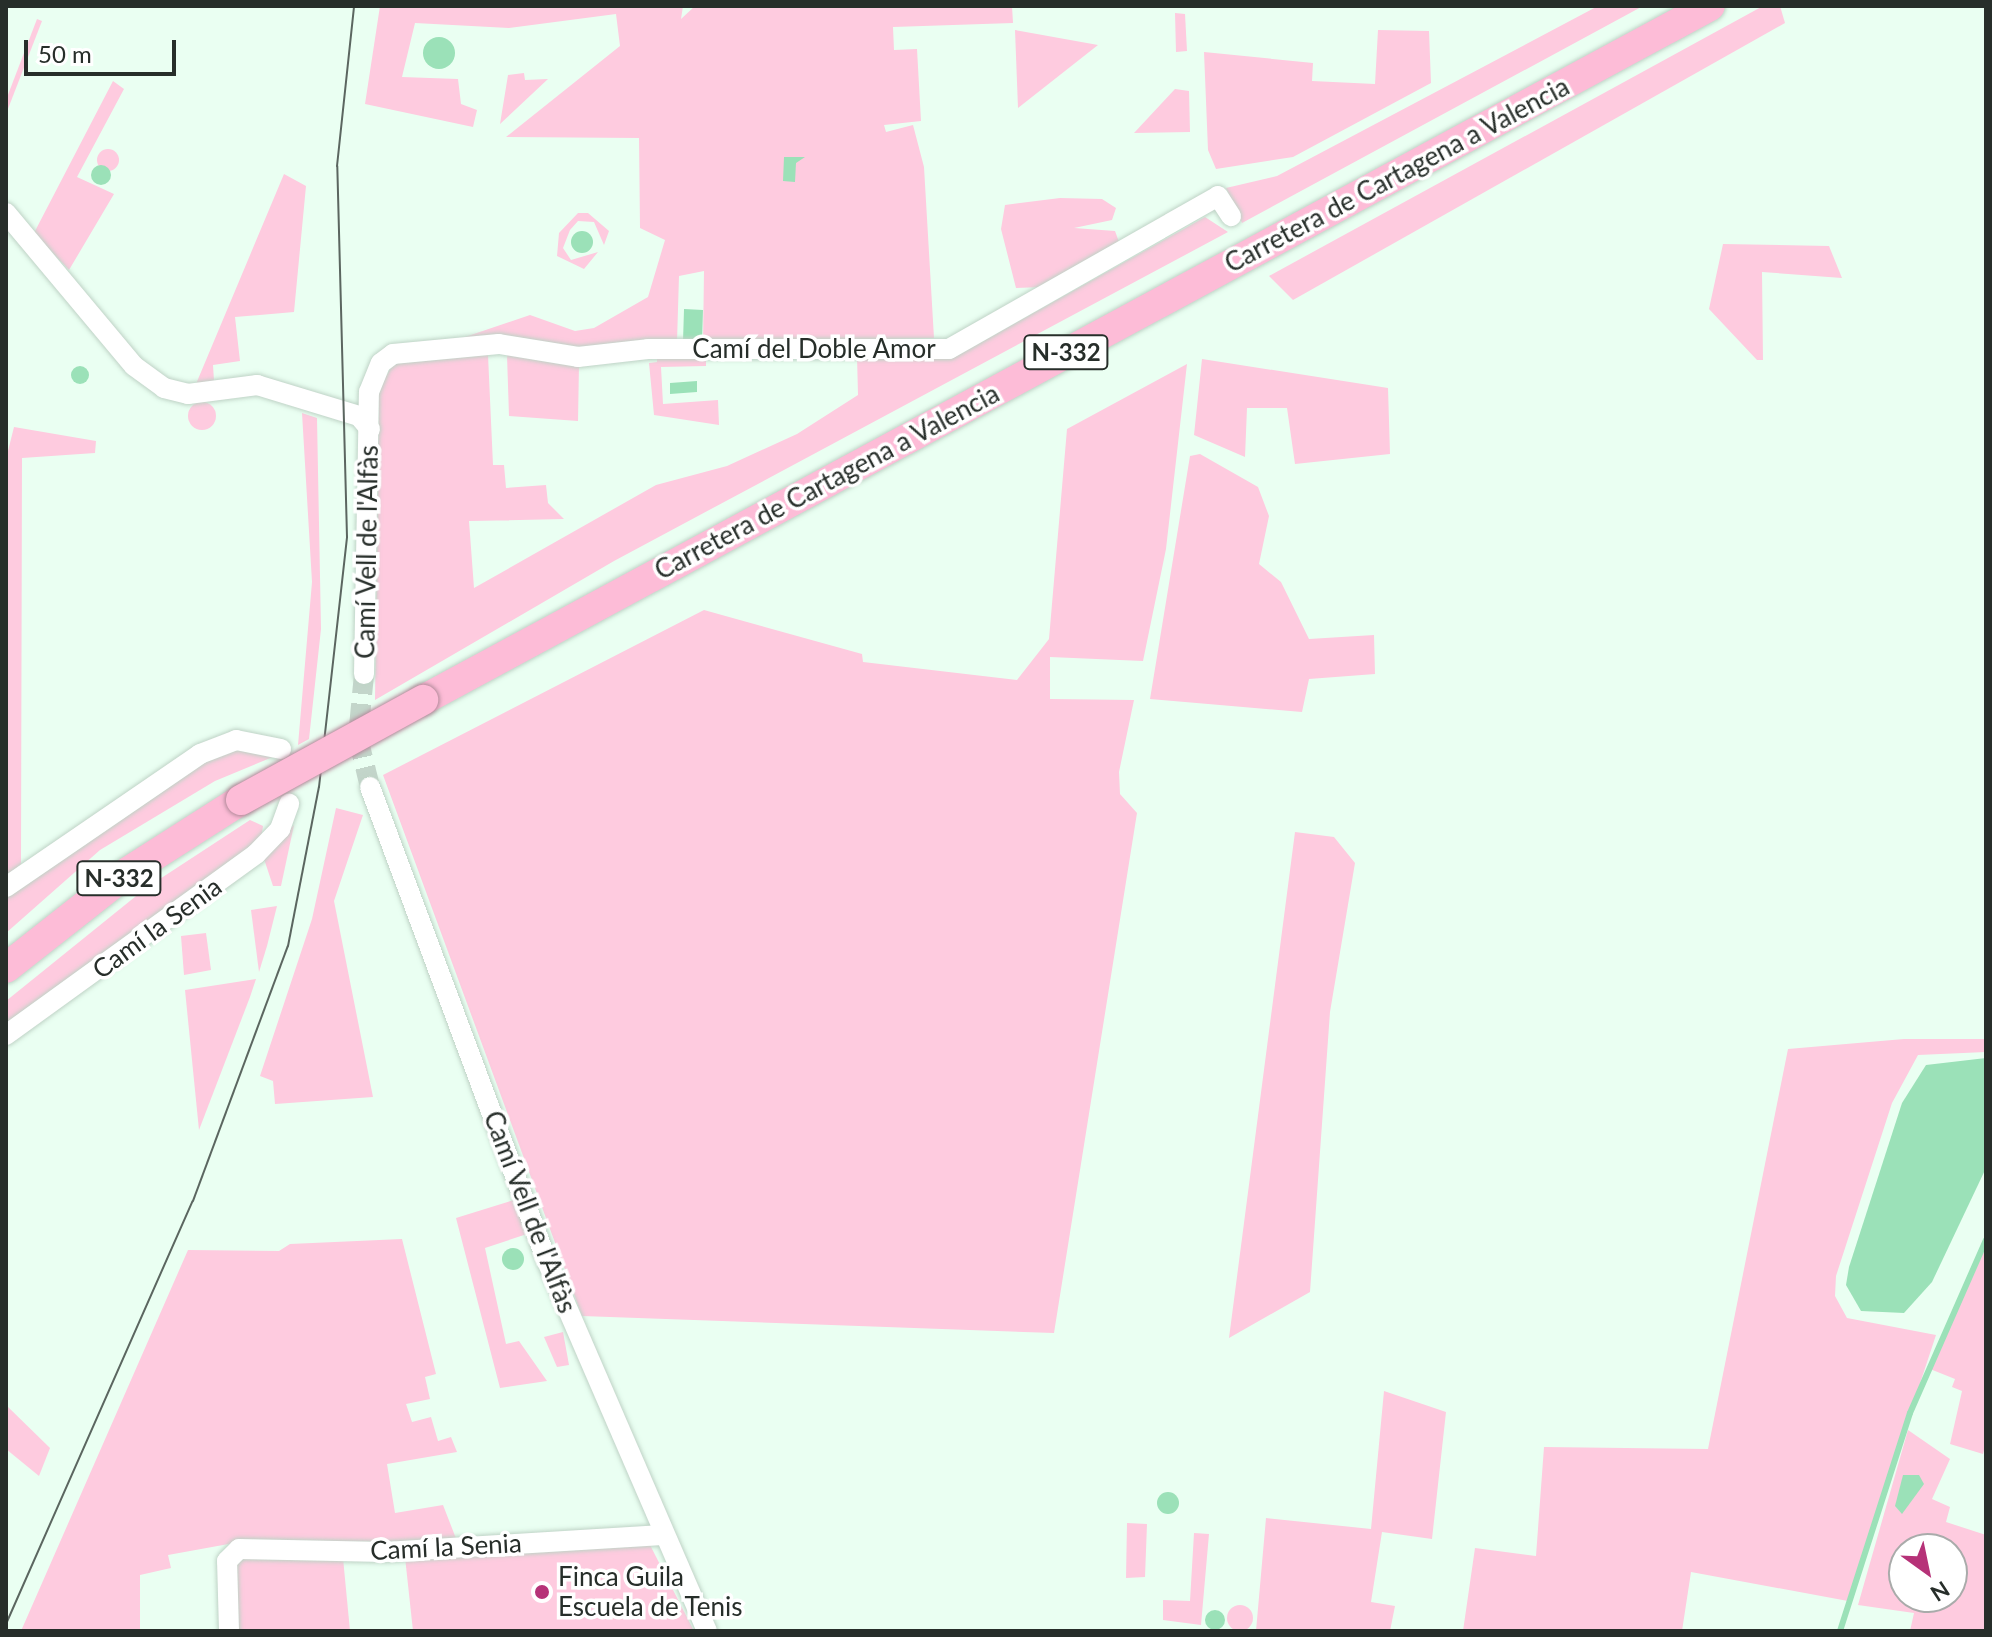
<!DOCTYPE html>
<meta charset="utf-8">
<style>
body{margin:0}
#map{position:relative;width:1992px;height:1637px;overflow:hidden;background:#eafff2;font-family:Lato,sans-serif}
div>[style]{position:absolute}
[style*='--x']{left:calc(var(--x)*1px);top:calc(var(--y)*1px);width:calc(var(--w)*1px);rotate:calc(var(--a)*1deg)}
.green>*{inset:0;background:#fecbdf}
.round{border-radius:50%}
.water>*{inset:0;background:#9be1b8}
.stream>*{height:6px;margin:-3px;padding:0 3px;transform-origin:3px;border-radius:3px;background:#9be1b8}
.minor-tunnel>*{height:20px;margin-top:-10px;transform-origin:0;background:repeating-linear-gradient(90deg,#c3d5ca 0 20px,transparent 0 30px)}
.roads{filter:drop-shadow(0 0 2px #bfd3c6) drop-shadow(0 0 2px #bfd3c6)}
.minor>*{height:20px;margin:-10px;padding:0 10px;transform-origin:10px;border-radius:10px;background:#fff}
.highway>*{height:30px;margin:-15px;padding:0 15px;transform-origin:15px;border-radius:15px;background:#fdbcd7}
.tram>*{height:2px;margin:-1px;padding:0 1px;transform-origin:1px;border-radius:1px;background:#5b6660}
.bridges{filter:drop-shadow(0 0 2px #b28a9a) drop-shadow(0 0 2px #b28a9a)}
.highway-bridge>*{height:30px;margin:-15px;padding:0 15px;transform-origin:15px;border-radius:15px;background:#fdbcd7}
.dots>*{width:22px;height:22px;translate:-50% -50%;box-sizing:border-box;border:4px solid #fff;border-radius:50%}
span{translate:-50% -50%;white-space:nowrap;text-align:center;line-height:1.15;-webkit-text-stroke:7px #fff;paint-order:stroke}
.shield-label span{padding:2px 6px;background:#fff;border:2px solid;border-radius:6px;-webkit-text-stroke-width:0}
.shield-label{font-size:24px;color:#272e2a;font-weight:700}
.street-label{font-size:26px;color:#272e2a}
.poi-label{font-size:26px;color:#272e2a}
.left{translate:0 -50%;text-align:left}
.frame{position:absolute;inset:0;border:8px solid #272e2a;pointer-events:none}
.north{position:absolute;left:1888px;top:1533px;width:80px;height:80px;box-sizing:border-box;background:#fff;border:2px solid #a9abaa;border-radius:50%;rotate:147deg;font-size:22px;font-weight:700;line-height:32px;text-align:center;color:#272e2a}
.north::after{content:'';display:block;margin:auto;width:28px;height:36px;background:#b63278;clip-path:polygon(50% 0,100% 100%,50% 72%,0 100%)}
.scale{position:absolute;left:24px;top:40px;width:152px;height:36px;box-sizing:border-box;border:4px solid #272e2a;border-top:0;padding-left:10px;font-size:24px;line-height:28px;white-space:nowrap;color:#272e2a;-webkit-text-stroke:6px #fff;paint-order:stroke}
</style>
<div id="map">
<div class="green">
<i style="clip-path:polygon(380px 6px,683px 6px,681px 19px,695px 6px,1012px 6px,1013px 23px,893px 27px,894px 50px,917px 49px,921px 121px,884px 125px,886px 132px,913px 125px,924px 167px,934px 338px,703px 343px,704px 271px,679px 276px,677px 342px,582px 351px,524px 338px,462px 338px,530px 315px,575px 331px,594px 328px,648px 297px,665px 240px,640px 228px,639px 138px,506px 137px,620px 46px,616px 14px,509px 28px,415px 23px,402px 77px,458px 79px,461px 104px,477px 110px,473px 127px,365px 104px)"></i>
<i style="clip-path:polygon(1598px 6px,1643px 6px,1242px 223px,1226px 188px,1277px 176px)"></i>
<i style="clip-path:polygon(1763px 6px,1780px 6px,1785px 23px,1293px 300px,1269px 276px)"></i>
<i style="clip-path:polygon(1175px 13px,1185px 14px,1187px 51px,1176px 52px)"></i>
<i style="clip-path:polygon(37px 19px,42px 21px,6px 114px,6px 100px)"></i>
<i style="clip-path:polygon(1015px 30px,1098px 45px,1018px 108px)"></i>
<i style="clip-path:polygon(1378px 30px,1429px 31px,1431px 83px,1293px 157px,1216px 169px,1208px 150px,1204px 52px,1313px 63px,1312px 81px,1375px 84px)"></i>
<i style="clip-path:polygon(524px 73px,525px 80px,548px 79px,500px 124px,508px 75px)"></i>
<i style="clip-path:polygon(113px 81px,124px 89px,77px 177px,114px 194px,69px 270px,34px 233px)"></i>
<i style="clip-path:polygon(1175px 89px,1189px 91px,1190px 132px,1134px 133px)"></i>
<i class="round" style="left:97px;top:149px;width:22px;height:22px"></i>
<i style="clip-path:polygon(284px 174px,306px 186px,294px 312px,235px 317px,240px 361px,213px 365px,214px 381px,196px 384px)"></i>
<i style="clip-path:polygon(1060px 198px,1102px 199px,1116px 208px,1112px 220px,1074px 228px,1115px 231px,1119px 242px,1042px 287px,1016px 288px,1001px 229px,1005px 205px)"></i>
<i style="clip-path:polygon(578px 213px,588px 213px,609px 231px,604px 245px,594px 222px,578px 221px,570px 230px,563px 248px,571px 260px,598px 252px,584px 269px,557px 256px,559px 233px)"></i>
<i style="clip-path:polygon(1205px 217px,1228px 232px,614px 561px,375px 700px,379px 388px,394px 363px,488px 355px,493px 465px,504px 465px,506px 488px,546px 485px,548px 503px,564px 519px,469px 521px,474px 588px,656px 485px,727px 466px,797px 434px,858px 395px,857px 356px,949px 356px,971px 348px)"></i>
<i style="clip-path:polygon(1723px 244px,1829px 246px,1842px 278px,1762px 272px,1763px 360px,1757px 360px,1709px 309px)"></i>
<i style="clip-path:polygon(657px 354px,706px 355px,706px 366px,661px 367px,663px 404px,718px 400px,719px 425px,654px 415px,649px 363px,657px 362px)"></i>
<i style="clip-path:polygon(507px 355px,579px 364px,578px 421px,509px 416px)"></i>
<i style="clip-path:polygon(1202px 359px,1388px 388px,1390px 454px,1295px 464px,1287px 408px,1247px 408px,1245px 457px,1194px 435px)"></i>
<i style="clip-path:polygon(1187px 364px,1166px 549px,1143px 661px,1050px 657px,1050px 699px,1134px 700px,1119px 772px,1120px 794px,1137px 813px,1054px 1333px,582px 1316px,383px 775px,704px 610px,862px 654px,863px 662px,1017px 680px,1049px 639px,1067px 429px)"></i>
<i class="round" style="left:188px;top:402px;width:28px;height:28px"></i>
<i style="clip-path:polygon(302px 413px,317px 418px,321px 629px,309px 739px,298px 745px,312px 582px)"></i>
<i style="clip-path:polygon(14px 427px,96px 441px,95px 453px,22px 458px,21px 864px,6px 877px,6px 459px)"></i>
<i style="clip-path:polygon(1200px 454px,1258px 487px,1269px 516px,1259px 564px,1281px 582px,1309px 639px,1374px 635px,1375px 674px,1309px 679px,1302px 712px,1150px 699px,1190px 456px)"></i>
<i style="clip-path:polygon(246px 747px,275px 756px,215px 781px,100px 850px,6px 933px,6px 897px,25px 879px,199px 761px)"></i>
<i style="clip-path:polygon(336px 808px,363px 815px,334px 901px,373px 1097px,275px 1104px,273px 1081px,260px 1076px,312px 919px)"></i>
<i style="clip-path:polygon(250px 820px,263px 826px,261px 839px,6px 1023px,6px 1001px,146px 888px)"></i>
<i style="clip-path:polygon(294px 825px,281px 886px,273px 886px,263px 856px)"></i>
<i style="clip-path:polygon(1295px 832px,1334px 837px,1355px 863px,1330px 1012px,1310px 1292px,1229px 1338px)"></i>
<i style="clip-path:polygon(277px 906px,267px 946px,259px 972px,251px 910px)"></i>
<i style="clip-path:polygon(206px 933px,211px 970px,184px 975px,181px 936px)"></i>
<i style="clip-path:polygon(256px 979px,250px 997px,199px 1130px,185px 990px)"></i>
<i style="clip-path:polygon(1904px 1039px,1986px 1039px,1986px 1052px,1918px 1055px,1892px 1103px,1836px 1276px,1835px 1296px,1847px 1318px,1936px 1335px,1848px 1601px,1691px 1572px,1682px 1631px,1463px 1631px,1475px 1548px,1536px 1556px,1544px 1447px,1708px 1449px,1788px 1049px)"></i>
<i style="clip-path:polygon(514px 1200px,527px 1234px,485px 1248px,506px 1344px,519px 1341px,547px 1381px,500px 1388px,456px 1218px)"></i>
<i style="clip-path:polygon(402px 1239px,436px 1374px,425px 1377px,430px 1399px,406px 1404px,412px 1422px,431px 1417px,438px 1441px,451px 1437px,457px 1452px,387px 1464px,395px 1513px,443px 1505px,457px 1541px,234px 1543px,168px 1555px,171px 1568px,140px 1575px,140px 1631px,21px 1631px,188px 1250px,279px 1251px,290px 1244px)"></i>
<i style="clip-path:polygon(1986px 1247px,1986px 1443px,1983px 1454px,1950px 1444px,1962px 1391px,1952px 1387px,1955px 1379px,1930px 1369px)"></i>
<i style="clip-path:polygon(563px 1332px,569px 1365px,557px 1367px,544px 1337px)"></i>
<i style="clip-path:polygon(1384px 1391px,1446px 1412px,1432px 1539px,1382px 1532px,1371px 1602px,1395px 1606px,1390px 1631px,1256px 1631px,1266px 1518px,1371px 1529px)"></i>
<i style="clip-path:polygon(6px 1405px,50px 1448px,39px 1476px,6px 1449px)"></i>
<i style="clip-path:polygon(evenodd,1908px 1430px,1950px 1459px,1932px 1499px,1950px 1507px,1946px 1522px,1986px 1535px,1986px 1631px,1910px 1631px,1914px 1613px,1858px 1605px,1908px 1430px,1904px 1549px,1952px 1549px,1952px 1597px,1904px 1597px,1904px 1549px)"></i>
<i style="clip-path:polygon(1127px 1523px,1147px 1524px,1145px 1577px,1126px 1578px)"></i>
<i style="clip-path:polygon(1194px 1533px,1209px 1534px,1201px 1625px,1163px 1620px,1163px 1600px,1190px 1601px)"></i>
<i style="clip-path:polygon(649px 1543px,694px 1631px,413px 1631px,405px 1557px)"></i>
<i style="clip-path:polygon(236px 1557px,343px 1558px,350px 1631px,234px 1631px)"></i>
<i class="round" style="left:1227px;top:1605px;width:26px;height:26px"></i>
</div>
<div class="water">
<i class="round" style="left:423px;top:37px;width:32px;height:32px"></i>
<i style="clip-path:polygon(784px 157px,805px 157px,796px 163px,795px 182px,783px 181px)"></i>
<i class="round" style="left:91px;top:165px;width:20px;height:20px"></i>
<i class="round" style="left:571px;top:231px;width:22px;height:22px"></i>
<i style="clip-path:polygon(684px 309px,703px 310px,702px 341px,683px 341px)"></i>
<i class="round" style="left:71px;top:366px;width:18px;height:18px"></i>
<i style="clip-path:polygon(697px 381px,697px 392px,670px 394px,670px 383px)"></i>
<i style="clip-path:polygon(1986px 1058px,1986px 1168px,1932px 1282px,1904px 1313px,1861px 1311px,1846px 1285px,1849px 1267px,1902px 1103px,1926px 1065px)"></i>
<i class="round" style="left:502px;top:1248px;width:22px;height:22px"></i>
<i style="clip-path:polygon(1903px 1475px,1919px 1475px,1924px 1484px,1902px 1514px,1895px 1506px)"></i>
<i class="round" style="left:1157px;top:1492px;width:22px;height:22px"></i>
<i class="round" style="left:1205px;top:1610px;width:20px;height:20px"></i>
</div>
<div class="stream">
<i style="--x:1840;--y:1631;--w:229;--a:-72.2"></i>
<i style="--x:1910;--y:1413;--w:189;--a:-66.3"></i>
</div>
<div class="minor-tunnel">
<i style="--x:364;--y:674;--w:64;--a:95.4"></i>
<i style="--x:358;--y:738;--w:50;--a:76.2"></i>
</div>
<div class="roads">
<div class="minor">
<i style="--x:6;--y:213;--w:199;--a:50.1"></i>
<i style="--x:134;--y:366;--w:37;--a:36"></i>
<i style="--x:164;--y:388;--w:25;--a:14"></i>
<i style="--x:188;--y:394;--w:70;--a:-7.4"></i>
<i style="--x:257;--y:385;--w:107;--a:16.9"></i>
<i style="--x:359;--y:416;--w:17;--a:50"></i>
<i style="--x:364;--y:674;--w:282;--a:-89"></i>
<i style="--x:369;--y:392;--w:31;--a:-68"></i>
<i style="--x:381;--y:363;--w:15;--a:-37"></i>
<i style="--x:393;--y:354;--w:106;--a:-5.4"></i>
<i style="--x:499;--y:344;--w:80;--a:9.3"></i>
<i style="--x:578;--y:357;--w:70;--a:-6.5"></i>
<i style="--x:648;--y:349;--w:301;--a:0"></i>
<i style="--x:949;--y:349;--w:309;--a:-29.6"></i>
<i style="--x:1218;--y:196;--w:24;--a:57"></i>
<i style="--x:370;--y:787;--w:504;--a:69.55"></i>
<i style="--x:546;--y:1259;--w:405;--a:66.6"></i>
<i style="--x:6;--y:887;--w:235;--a:-34.4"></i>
<i style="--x:200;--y:754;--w:39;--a:-21"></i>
<i style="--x:236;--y:740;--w:46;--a:11.3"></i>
<i style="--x:6;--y:1035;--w:309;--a:-35.9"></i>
<i style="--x:256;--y:854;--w:35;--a:-46"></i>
<i style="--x:280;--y:829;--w:27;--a:-70"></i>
<i style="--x:229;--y:1631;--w:70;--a:-91.6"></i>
<i style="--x:227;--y:1561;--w:17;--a:-45"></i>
<i style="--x:239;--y:1549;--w:146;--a:1.2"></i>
<i style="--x:385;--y:1552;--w:278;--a:-3.5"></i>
</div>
<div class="highway">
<i style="--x:423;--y:700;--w:1462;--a:-28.34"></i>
<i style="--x:6;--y:968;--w:155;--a:-38.2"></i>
<i style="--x:128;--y:872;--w:134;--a:-32.5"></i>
</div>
</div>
<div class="tram">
<i style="--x:6;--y:1624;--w:462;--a:-66.2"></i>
<i style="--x:193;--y:1201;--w:272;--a:-69.6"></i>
<i style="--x:288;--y:946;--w:162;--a:-79"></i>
<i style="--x:319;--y:787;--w:252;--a:-83.6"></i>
<i style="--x:347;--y:537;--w:371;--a:-91.5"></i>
<i style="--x:337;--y:166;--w:161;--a:-83.9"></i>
</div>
<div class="bridges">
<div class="highway-bridge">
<i style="--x:241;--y:800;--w:208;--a:-28.8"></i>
</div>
</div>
<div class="dots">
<i style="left:542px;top:1592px;background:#b63278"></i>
</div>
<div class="shield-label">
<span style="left:1066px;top:352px">N-332</span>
<span style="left:119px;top:878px">N-332</span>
</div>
<div class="street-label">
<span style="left:1397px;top:175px;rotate:-28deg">Carretera de Cartagena a Valencia</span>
<span style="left:814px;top:349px">Camí del Doble Amor</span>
<span style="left:827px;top:482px;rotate:-28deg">Carretera de Cartagena a Valencia</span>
<span style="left:367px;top:552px;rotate:-89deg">Camí Vell de l'Alfàs</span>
<span style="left:157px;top:928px;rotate:-36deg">Camí la Senia</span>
<span style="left:530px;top:1212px;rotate:69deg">Camí Vell de l'Alfàs</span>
<span style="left:446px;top:1547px;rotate:-3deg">Camí la Senia</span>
</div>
<div class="poi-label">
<span class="left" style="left:558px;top:1592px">Finca Guila<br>Escuela de Tenis</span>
</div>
<div class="frame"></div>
<div class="north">N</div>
<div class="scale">50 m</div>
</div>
